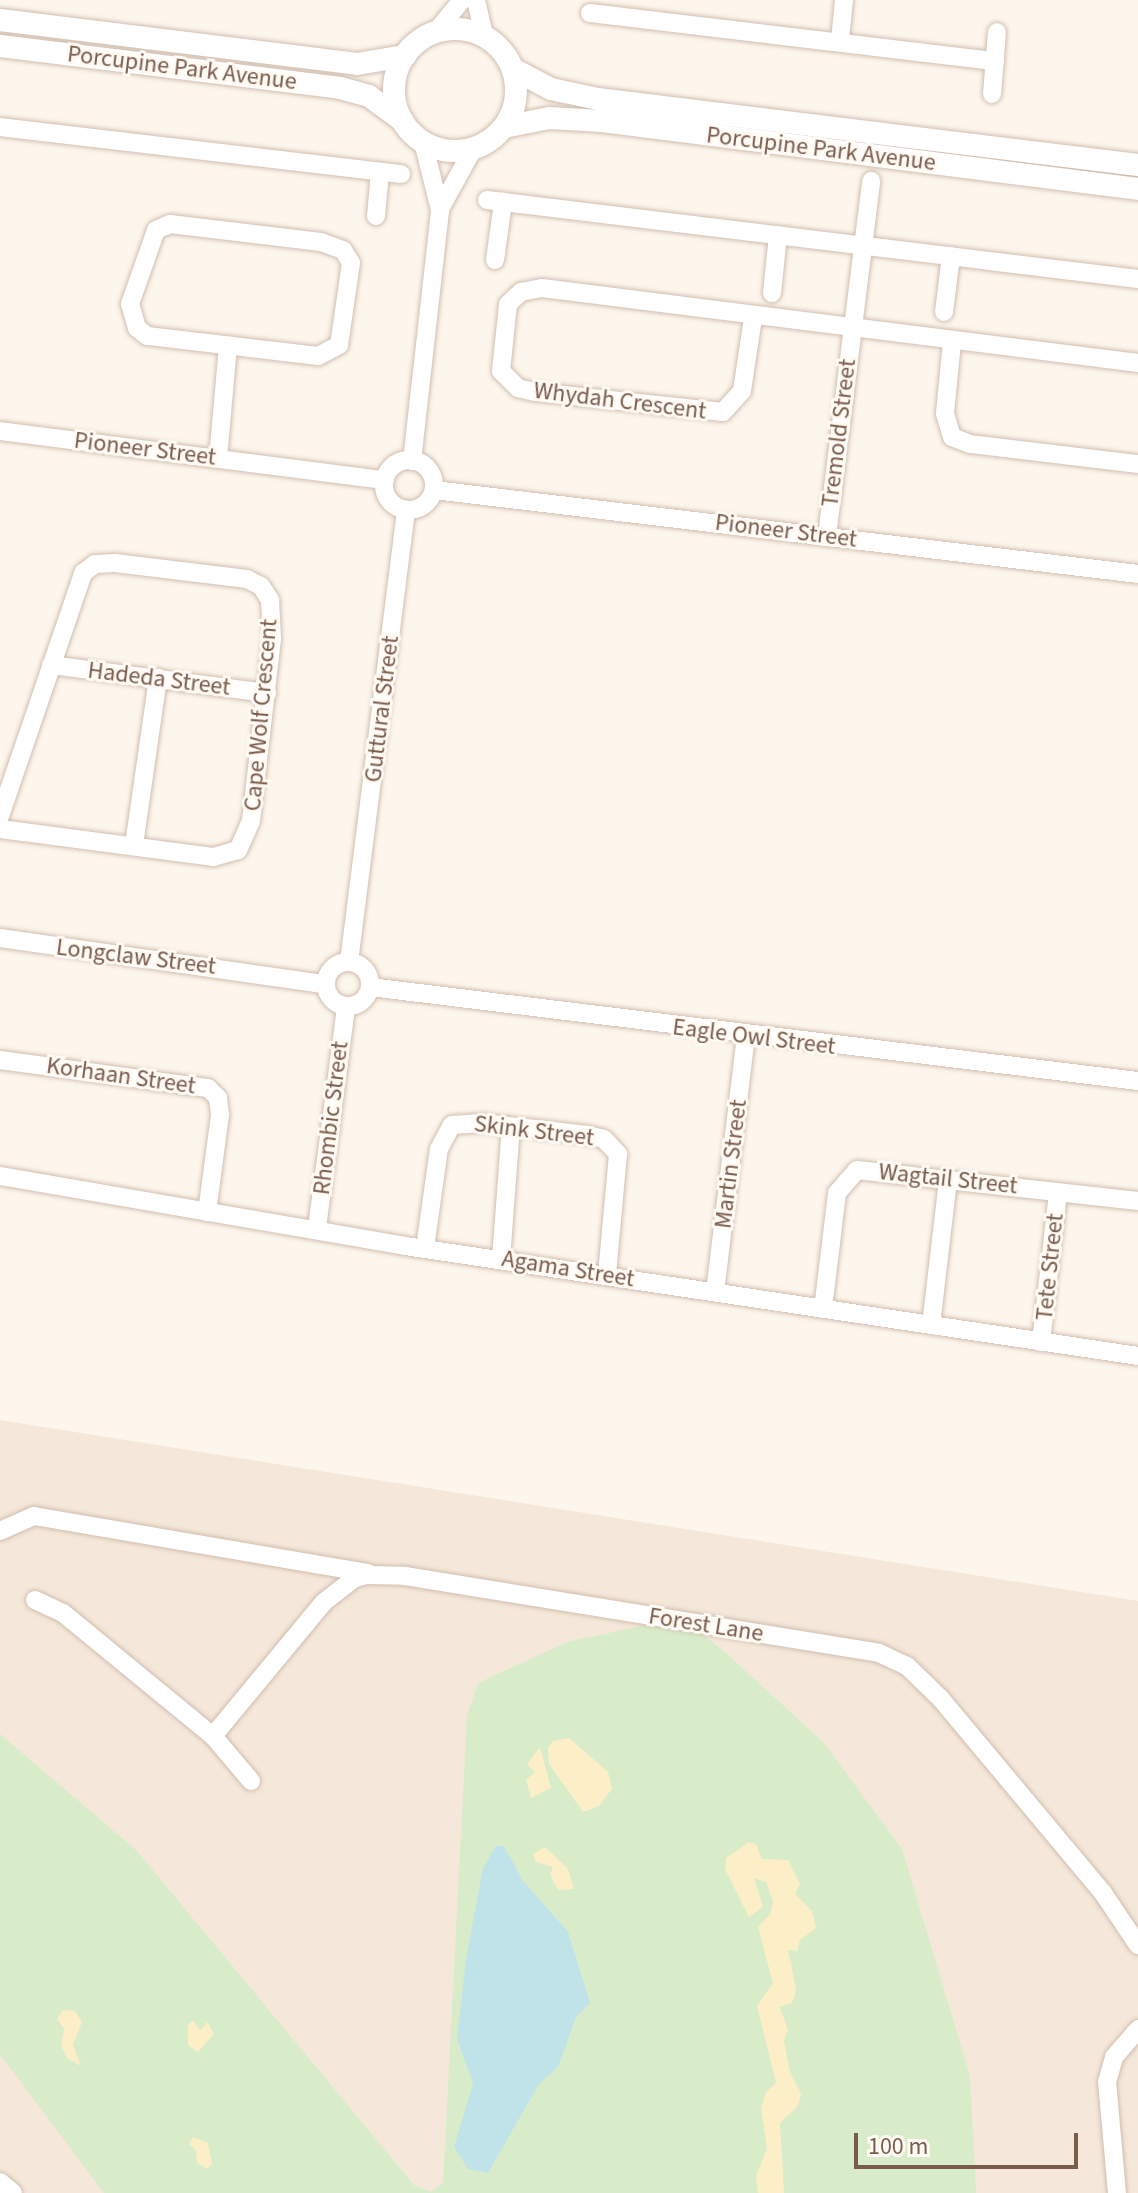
<!DOCTYPE html>
<style>
body{margin:0}
#map{position:relative;width:1138px;height:2193px;overflow:hidden;background:#fdf6ec;font-family:"Source Sans 3",sans-serif}
div>[style]{position:absolute}
[style*='--x']{left:calc(var(--x)*1px);top:calc(var(--y)*1px);width:calc(var(--w)*1px);rotate:calc(var(--a)*1deg)}
.residential>*{inset:0;background:#f5e8da}
.green>*{inset:0;background:#d8ecc9}
.sand>*{inset:0;background:#fcefc7}
.water>*{inset:0;background:#bfe3e8}
.roads{filter:drop-shadow(0 0 2px #d1beb0) drop-shadow(0 0 2px #d1beb0)}
.minor>*{height:18px;margin:-9px;padding:0 9px;transform-origin:9px;border-radius:9px;background:#fff}
.minor>.ring{margin:-9px;padding:0;box-sizing:content-box;background:none;border:18px solid #fff;border-radius:50%}
.tertiary>*{height:22px;margin:-11px;padding:0 11px;transform-origin:11px;border-radius:11px;background:#fff}
.tertiary>.ring{margin:-11px;padding:0;box-sizing:content-box;background:none;border:22px solid #fff;border-radius:50%}
span{translate:-50% -50%;white-space:nowrap;text-align:center;line-height:1.15;-webkit-text-stroke:6px #fffaf3;paint-order:stroke}
.street-label{font-size:24px;color:#7a5c4d}
.scale{position:absolute;left:854px;top:2133px;width:224px;height:36px;box-sizing:border-box;border:4px solid #7a5c4d;border-top:0;padding-left:10px;font-size:24px;line-height:28px;white-space:nowrap;color:#7a5c4d;-webkit-text-stroke:6px #fffaf3;paint-order:stroke}
</style>
<div id="map">
<div class="residential">
<i style="clip-path:polygon(0 1420px,1138px 1601px,1138px 2193px,0 2193px)"></i>
</div>
<div class="green">
<i style="clip-path:polygon(651px 1624px,698px 1631px,725px 1652px,824px 1743px,902px 1849px,970px 2076px,976px 2193px,104px 2193px,0 2054px,0 1734px,136px 1850px,414px 2185px,431px 2192px,443px 2183px,467px 1716px,478px 1683px,567px 1642px)"></i>
</div>
<div class="sand">
<i style="clip-path:polygon(569px 1738px,608px 1772px,612px 1789px,599px 1806px,583px 1812px,549px 1764px,548px 1748px,553px 1741px)"></i>
<i style="clip-path:polygon(540px 1747px,551px 1788px,531px 1798px,526px 1780px,535px 1772px,527px 1764px)"></i>
<i style="clip-path:polygon(749px 1842px,756px 1844px,762px 1859px,788px 1860px,800px 1884px,795px 1894px,812px 1911px,816px 1928px,800px 1940px,797px 1951px,788px 1950px,796px 1990px,792px 2003px,780px 2007px,788px 2030px,784px 2041px,790px 2072px,801px 2094px,798px 2106px,780px 2123px,784px 2193px,758px 2193px,756px 2176px,767px 2148px,761px 2108px,766px 2092px,776px 2083px,757px 2006px,773px 1983px,758px 1927px,770px 1914px,773px 1901px,766px 1882px,754px 1878px,763px 1907px,749px 1917px,725px 1869px,726px 1858px)"></i>
<i style="clip-path:polygon(545px 1847px,568px 1869px,574px 1889px,558px 1890px,550px 1874px,553px 1867px,536px 1862px,533px 1854px)"></i>
<i style="clip-path:polygon(63px 2010px,75px 2011px,82px 2022px,73px 2045px,81px 2066px,68px 2059px,61px 2046px,64px 2029px,57px 2019px)"></i>
<i style="clip-path:polygon(193px 2020px,200px 2031px,207px 2022px,214px 2034px,198px 2052px,188px 2045px,188px 2025px)"></i>
<i style="clip-path:polygon(193px 2137px,208px 2143px,212px 2164px,207px 2169px,197px 2163px,196px 2150px,189px 2144px)"></i>
</div>
<div class="water">
<i style="clip-path:polygon(496px 1846px,504px 1846px,523px 1881px,568px 1932px,590px 2003px,576px 2017px,558px 2067px,539px 2084px,488px 2173px,468px 2169px,454px 2147px,473px 2083px,457px 2039px,466px 1959px,483px 1868px)"></i>
</div>
<div class="roads">
<div class="minor">
<i style="--x:476;--y:0;--w:37;--a:77"></i>
<i style="--x:590;--y:13;--w:408;--a:6.8"></i>
<i style="--x:435;--y:33;--w:43;--a:-50.7"></i>
<i style="--x:840;--y:40;--w:40;--a:-84.3"></i>
<i style="--x:992;--y:94;--w:62;--a:-85.4"></i>
<i style="--x:0;--y:127;--w:404;--a:6.7"></i>
<i style="--x:487;--y:200;--w:656;--a:6.92"></i>
<i style="--x:440;--y:209;--w:68;--a:-61.2"></i>
<i style="--x:376;--y:216;--w:44;--a:-84.8"></i>
<i style="--x:170;--y:224;--w:152;--a:6.8"></i>
<i style="--x:321;--y:242;--w:23;--a:20"></i>
<i style="--x:343;--y:250;--w:15;--a:58"></i>
<i style="--x:351;--y:263;--w:83;--a:98.3"></i>
<i style="--x:339;--y:345;--w:24;--a:152"></i>
<i style="--x:318;--y:356;--w:172;--a:-173.3"></i>
<i style="--x:147;--y:336;--w:13;--a:-141"></i>
<i style="--x:137;--y:328;--w:25;--a:-106"></i>
<i style="--x:130;--y:304;--w:78;--a:-70.6"></i>
<i style="--x:156;--y:230;--w:15;--a:-23"></i>
<i style="--x:495;--y:260;--w:59;--a:-82.1"></i>
<i style="--x:772;--y:293;--w:58;--a:-84.1"></i>
<i style="--x:944;--y:312;--w:56;--a:-82.9"></i>
<i style="--x:753;--y:318;--w:74;--a:98.6"></i>
<i style="--x:742;--y:391;--w:28;--a:132"></i>
<i style="--x:723;--y:412;--w:189;--a:-173.9"></i>
<i style="--x:535;--y:392;--w:17;--a:-167"></i>
<i style="--x:518;--y:388;--w:24;--a:-135"></i>
<i style="--x:501;--y:371;--w:67;--a:-84"></i>
<i style="--x:508;--y:304;--w:18;--a:-43"></i>
<i style="--x:521;--y:292;--w:21;--a:-11"></i>
<i style="--x:542;--y:288;--w:601;--a:7.17"></i>
<i style="--x:952;--y:342;--w:72;--a:95.6"></i>
<i style="--x:945;--y:414;--w:24;--a:73"></i>
<i style="--x:952;--y:437;--w:19;--a:21"></i>
<i style="--x:970;--y:444;--w:169;--a:6.8"></i>
<i style="--x:0;--y:431;--w:388;--a:7.3"></i>
<i style="--x:218;--y:458;--w:113;--a:-84.9"></i>
<i class="ring" style="left:384px;top:460px;width:32px;height:32px"></i>
<i style="--x:412;--y:461;--w:253;--a:-83.6"></i>
<i style="--x:440;--y:210;--w:70;--a:-104"></i>
<i style="--x:434;--y:490;--w:709;--a:6.8"></i>
<i style="--x:827;--y:536;--w:358;--a:-82.9"></i>
<i style="--x:51;--y:665;--w:218;--a:7.4"></i>
<i style="--x:0;--y:816;--w:257;--a:-71.1"></i>
<i style="--x:83;--y:573;--w:15;--a:-37"></i>
<i style="--x:95;--y:564;--w:20;--a:-3"></i>
<i style="--x:115;--y:563;--w:133;--a:6.9"></i>
<i style="--x:247;--y:579;--w:16;--a:27"></i>
<i style="--x:261;--y:586;--w:17;--a:57"></i>
<i style="--x:270;--y:600;--w:39;--a:87"></i>
<i style="--x:272;--y:639;--w:183;--a:96.6"></i>
<i style="--x:251;--y:821;--w:32;--a:114"></i>
<i style="--x:238;--y:850;--w:26;--a:164"></i>
<i style="--x:213;--y:857;--w:215;--a:-172.5"></i>
<i style="--x:134;--y:845;--w:169;--a:-81.8"></i>
<i style="--x:0;--y:938;--w:328;--a:8.1"></i>
<i class="ring" style="left:326px;top:962px;width:26px;height:26px"></i>
<i style="--x:349;--y:962;--w:456;--a:-82.8"></i>
<i style="--x:370;--y:987;--w:774;--a:6.98"></i>
<i style="--x:0;--y:1060;--w:210;--a:7.7"></i>
<i style="--x:208;--y:1088;--w:14;--a:45"></i>
<i style="--x:218;--y:1098;--w:17;--a:83"></i>
<i style="--x:220;--y:1115;--w:98;--a:97.6"></i>
<i style="--x:0;--y:1176;--w:411;--a:9.8"></i>
<i style="--x:405;--y:1246;--w:741;--a:8.53"></i>
<i style="--x:317;--y:1228;--w:223;--a:-82.5"></i>
<i style="--x:425;--y:1248;--w:100;--a:-82"></i>
<i style="--x:439;--y:1149;--w:27;--a:-62"></i>
<i style="--x:452;--y:1125;--w:30;--a:-4"></i>
<i style="--x:482;--y:1123;--w:106;--a:6.5"></i>
<i style="--x:587;--y:1135;--w:17;--a:13"></i>
<i style="--x:604;--y:1139;--w:21;--a:47"></i>
<i style="--x:618;--y:1154;--w:121;--a:95.2"></i>
<i style="--x:501;--y:1259;--w:132;--a:-85.7"></i>
<i style="--x:715;--y:1292;--w:258;--a:-83.1"></i>
<i style="--x:823;--y:1309;--w:117;--a:-83.1"></i>
<i style="--x:837;--y:1193;--w:30;--a:-49"></i>
<i style="--x:857;--y:1170;--w:283;--a:6.3"></i>
<i style="--x:931;--y:1325;--w:145;--a:-83.3"></i>
<i style="--x:1041;--y:1342;--w:150;--a:-83.5"></i>
<i style="--x:0;--y:1531;--w:37;--a:-24"></i>
<i style="--x:34;--y:1516;--w:339;--a:9.7"></i>
<i style="--x:35;--y:1600;--w:31;--a:25"></i>
<i style="--x:63;--y:1613;--w:194;--a:39.4"></i>
<i style="--x:213;--y:1736;--w:59;--a:49.8"></i>
<i style="--x:213;--y:1736;--w:174;--a:-50.4"></i>
<i style="--x:324;--y:1602;--w:37;--a:-38"></i>
<i style="--x:353;--y:1579;--w:14;--a:-17"></i>
<i style="--x:366;--y:1575;--w:39;--a:1"></i>
<i style="--x:405;--y:1576;--w:480;--a:9.2"></i>
<i style="--x:879;--y:1653;--w:31;--a:25"></i>
<i style="--x:907;--y:1666;--w:46;--a:44.1"></i>
<i style="--x:940;--y:1698;--w:254;--a:50.1"></i>
<i style="--x:1103;--y:1893;--w:63;--a:56.1"></i>
<i style="--x:0;--y:2182;--w:17;--a:40"></i>
<i style="--x:1117;--y:2193;--w:111;--a:-95.1"></i>
<i style="--x:1107;--y:2082;--w:26;--a:-74"></i>
<i style="--x:1114;--y:2057;--w:37;--a:-49"></i>
</div>
<div class="tertiary">
<i style="--x:0;--y:20;--w:360;--a:7"></i>
<i style="--x:357;--y:64;--w:49;--a:-9.5"></i>
<i class="ring" style="left:394px;top:29px;width:100px;height:100px"></i>
<i style="--x:0;--y:46;--w:343;--a:7"></i>
<i style="--x:340;--y:88;--w:30;--a:15"></i>
<i style="--x:369;--y:96;--w:42;--a:36.3"></i>
<i style="--x:513;--y:69;--w:43;--a:27.8"></i>
<i style="--x:551;--y:89;--w:48;--a:12"></i>
<i style="--x:598;--y:99;--w:544;--a:6.97"></i>
<i style="--x:504;--y:127;--w:46;--a:-11.3"></i>
<i style="--x:549;--y:118;--w:53;--a:3.2"></i>
<i style="--x:602;--y:121;--w:540;--a:7.23"></i>
</div>
</div>
<div class="street-label">
<span style="left:182px;top:68px;rotate:7deg">Porcupine Park Avenue</span>
<span style="left:821px;top:149px;rotate:7deg">Porcupine Park Avenue</span>
<span style="left:620px;top:401px;rotate:7deg">Whydah Crescent</span>
<span style="left:839px;top:433px;rotate:-83deg">Tremold Street</span>
<span style="left:145px;top:449px;rotate:7deg">Pioneer Street</span>
<span style="left:786px;top:531px;rotate:7deg">Pioneer Street</span>
<span style="left:159px;top:679px;rotate:7deg">Hadeda Street</span>
<span style="left:382px;top:709px;rotate:-83deg">Guttural Street</span>
<span style="left:261px;top:715px;rotate:-85deg">Cape Wolf Crescent</span>
<span style="left:136px;top:957px;rotate:7deg">Longclaw Street</span>
<span style="left:754px;top:1037px;rotate:7deg">Eagle Owl Street</span>
<span style="left:121px;top:1076px;rotate:8deg">Korhaan Street</span>
<span style="left:331px;top:1118px;rotate:-83deg">Rhombic Street</span>
<span style="left:534px;top:1131px;rotate:7deg">Skink Street</span>
<span style="left:731px;top:1164px;rotate:-83deg">Martin Street</span>
<span style="left:948px;top:1179px;rotate:6deg">Wagtail Street</span>
<span style="left:1050px;top:1267px;rotate:-84deg">Tete Street</span>
<span style="left:568px;top:1269px;rotate:9deg">Agama Street</span>
<span style="left:706px;top:1625px;rotate:9deg">Forest Lane</span>
</div>
<div class="scale">100 m</div>
</div>
